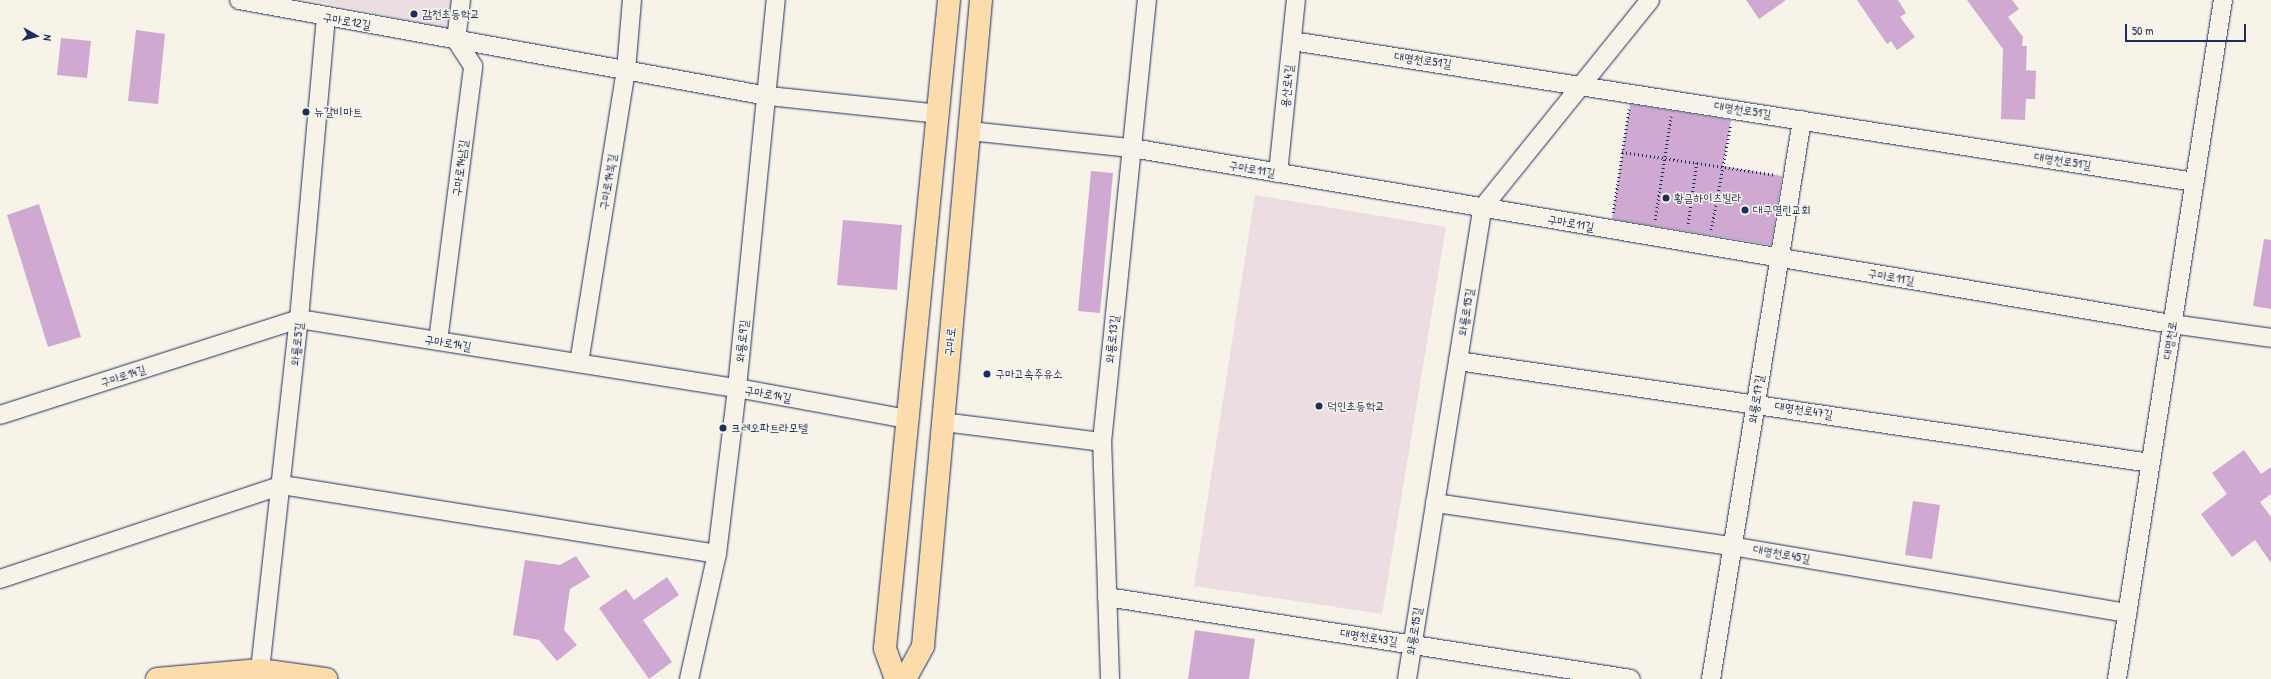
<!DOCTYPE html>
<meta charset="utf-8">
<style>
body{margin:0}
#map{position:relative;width:2271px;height:679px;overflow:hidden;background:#f7f3e8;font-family:"Patrick Hand","Poor Story",sans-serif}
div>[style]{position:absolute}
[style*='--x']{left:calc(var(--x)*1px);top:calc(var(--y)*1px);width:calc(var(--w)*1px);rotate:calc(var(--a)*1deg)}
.built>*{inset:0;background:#ebdde1}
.building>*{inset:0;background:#cfa9d2}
.path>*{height:2.5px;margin-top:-1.25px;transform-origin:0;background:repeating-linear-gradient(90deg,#1b2f5e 0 1px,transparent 0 4px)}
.roads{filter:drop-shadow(0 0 1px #1b2f5e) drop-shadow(0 0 1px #1b2f5e)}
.minor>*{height:18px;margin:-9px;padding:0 9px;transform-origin:9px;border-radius:9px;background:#f7f3e8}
.major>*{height:22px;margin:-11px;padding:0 11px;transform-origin:11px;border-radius:11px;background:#fcdcac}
.dots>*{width:11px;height:11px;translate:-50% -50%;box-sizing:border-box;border:2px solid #f7f3e8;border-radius:50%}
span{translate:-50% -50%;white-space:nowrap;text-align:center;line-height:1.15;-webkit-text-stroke:3px #f7f3e8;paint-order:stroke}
.poi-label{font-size:12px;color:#1b2f5e}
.left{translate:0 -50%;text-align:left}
.street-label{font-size:12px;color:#1b2f5e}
.north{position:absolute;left:16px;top:16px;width:40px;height:40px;-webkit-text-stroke:3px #f7f3e8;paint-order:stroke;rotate:98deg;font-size:11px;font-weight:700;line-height:16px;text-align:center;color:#1b2f5e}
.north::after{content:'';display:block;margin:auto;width:14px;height:18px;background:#1b2f5e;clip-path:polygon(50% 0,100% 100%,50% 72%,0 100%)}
.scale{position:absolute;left:2125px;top:24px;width:121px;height:18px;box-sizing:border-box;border:2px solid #1b2f5e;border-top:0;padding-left:5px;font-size:12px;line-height:14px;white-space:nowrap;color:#1b2f5e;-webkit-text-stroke:3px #f7f3e8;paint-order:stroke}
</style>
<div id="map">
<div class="built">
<i style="clip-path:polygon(308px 0,451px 0,448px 28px)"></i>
<i style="clip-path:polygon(1255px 195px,1446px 227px,1382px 614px,1194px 586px)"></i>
</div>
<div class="building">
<i style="clip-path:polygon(1746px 0,1786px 0,1759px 19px)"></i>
<i style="clip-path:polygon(1857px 0,1898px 0,1906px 13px,1900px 17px,1915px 37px,1897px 50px,1891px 41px,1887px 44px)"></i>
<i style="clip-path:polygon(1967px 0,2012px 0,2019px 9px,2008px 17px,2023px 37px,2022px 46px,2027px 46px,2026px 70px,2036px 71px,2035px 99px,2026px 99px,2025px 120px,2001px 119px,2003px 49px)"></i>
<i style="clip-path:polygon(136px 30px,165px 34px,158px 104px,128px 101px)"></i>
<i style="clip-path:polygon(61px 38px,91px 41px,87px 78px,57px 75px)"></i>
<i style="clip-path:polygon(1630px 104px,1731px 120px,1723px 166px,1782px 176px,1771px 245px,1612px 219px)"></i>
<i style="clip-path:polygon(1091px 171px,1113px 173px,1100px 313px,1078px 311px)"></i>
<i style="clip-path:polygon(39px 204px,81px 337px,48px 347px,7px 215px)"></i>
<i style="clip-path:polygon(843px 220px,902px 225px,897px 290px,837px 285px)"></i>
<i style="clip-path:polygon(2264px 239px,2271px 240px,2271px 309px,2253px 306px)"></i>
<i style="clip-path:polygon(2244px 450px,2261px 474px,2271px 467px,2271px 494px,2260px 502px,2271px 517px,2271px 563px,2255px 540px,2232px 557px,2201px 514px,2227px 494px,2212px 473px)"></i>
<i style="clip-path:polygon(1913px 501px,1940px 505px,1932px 559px,1905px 555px)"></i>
<i style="clip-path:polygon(576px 556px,590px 577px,570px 589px,564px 630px,577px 645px,557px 661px,539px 640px,513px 635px,525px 560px,560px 565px)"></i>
<i style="clip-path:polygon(667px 577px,679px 595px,643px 620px,672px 662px,649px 679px,599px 608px,626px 589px,634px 600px)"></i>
<i style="clip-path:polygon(1195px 630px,1255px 639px,1249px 679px,1188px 679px)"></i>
</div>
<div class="path">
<i style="--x:1622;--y:152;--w:76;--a:8.3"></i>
<i style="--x:1697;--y:163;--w:64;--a:98.1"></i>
<i style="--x:1697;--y:163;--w:80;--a:8.6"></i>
<i style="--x:1613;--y:213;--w:105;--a:-81.3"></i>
<i style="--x:1655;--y:220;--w:105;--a:-81.3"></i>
<i style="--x:1711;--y:230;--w:105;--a:-79.5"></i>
</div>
<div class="roads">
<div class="minor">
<i style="--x:239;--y:0;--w:538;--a:10.29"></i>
<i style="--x:768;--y:96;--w:171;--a:6"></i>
<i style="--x:1292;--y:41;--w:913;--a:8.88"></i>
<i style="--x:969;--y:131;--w:164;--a:6"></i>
<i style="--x:1132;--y:148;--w:1055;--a:9.61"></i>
<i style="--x:2172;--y:324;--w:100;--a:8"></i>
<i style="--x:1278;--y:173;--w:174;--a:-84.1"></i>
<i style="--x:438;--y:341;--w:277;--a:-82.7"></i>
<i style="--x:473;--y:66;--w:31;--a:-123"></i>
<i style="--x:456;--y:40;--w:40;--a:-82.9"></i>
<i style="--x:1458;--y:361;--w:699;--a:8.38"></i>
<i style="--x:579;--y:363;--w:296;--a:-80.9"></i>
<i style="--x:626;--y:71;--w:71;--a:-85.2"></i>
<i style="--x:0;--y:415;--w:314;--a:-17.8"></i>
<i style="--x:299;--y:319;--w:443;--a:9"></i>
<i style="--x:737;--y:388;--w:173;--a:10.3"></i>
<i style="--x:943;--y:422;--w:160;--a:7.2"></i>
<i style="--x:1435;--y:503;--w:299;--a:8.3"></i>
<i style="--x:1731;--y:546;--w:402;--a:9.6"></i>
<i style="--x:0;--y:579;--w:297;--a:-18.4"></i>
<i style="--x:282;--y:485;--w:440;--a:9"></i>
<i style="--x:1107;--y:597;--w:530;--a:8.89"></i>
<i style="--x:260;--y:670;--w:353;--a:-83.7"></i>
<i style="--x:299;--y:319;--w:303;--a:-84.9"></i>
<i style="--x:689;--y:679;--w:128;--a:-77.4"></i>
<i style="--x:717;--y:554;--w:167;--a:-83.1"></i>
<i style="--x:737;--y:388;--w:390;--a:-84.3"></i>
<i style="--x:1110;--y:679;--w:237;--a:-91.9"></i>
<i style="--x:1102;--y:442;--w:444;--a:-84.2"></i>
<i style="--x:1407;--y:679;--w:478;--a:-80.9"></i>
<i style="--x:1483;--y:207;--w:266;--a:-51.1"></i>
<i style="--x:1711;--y:679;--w:566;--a:-80.75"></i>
<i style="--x:2117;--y:679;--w:687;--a:-81.13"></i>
</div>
<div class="major">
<i style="--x:157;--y:679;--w:103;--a:-5"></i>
<i style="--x:260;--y:670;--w:67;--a:7.8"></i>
<i style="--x:896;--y:679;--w:33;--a:-110"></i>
<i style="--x:885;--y:648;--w:651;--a:-84.36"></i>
<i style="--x:905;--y:679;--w:38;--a:-61"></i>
<i style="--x:923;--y:646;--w:649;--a:-84.87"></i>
</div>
</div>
<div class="dots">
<i style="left:414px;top:14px;background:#1b2f5e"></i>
<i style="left:306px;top:112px;background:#1b2f5e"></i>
<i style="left:1666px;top:198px;background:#1b2f5e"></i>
<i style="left:1745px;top:210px;background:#1b2f5e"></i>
<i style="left:987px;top:374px;background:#1b2f5e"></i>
<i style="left:1319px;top:406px;background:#1b2f5e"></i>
<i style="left:723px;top:428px;background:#1b2f5e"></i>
</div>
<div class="poi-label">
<span class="left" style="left:422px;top:14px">감천초등학교</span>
<span class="left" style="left:314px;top:112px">뉴갈비마트</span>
<span class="left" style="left:1674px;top:198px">황금하이츠빌라</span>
<span class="left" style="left:1753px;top:210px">대구열린교회</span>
<span class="left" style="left:995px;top:374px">구마고속주유소</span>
<span class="left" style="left:1327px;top:406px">덕인초등학교</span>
<span class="left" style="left:731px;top:428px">크레오파트라모텔</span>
</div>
<div class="street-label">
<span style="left:347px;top:21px;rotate:10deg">구마로12길</span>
<span style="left:1423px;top:60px;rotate:8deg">대명천로51길</span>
<span style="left:1287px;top:86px;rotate:-84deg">용산로4길</span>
<span style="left:1743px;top:110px;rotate:9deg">대명천로51길</span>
<span style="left:2063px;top:161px;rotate:9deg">대명천로51길</span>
<span style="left:460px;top:168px;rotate:-83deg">구마로14남길</span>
<span style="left:1252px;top:169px;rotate:10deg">구마로11길</span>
<span style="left:608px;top:182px;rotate:-81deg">구마로14북길</span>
<span style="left:1571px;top:223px;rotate:10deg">구마로11길</span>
<span style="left:1891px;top:277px;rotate:10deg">구마로11길</span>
<span style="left:1466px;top:312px;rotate:-81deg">와룡로15길</span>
<span style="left:1112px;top:339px;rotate:-84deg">와룡로13길</span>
<span style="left:2170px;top:340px;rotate:-81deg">대명천로</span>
<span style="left:742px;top:341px;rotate:-84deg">와룡로9길</span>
<span style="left:950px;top:342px;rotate:-85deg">구마로</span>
<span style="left:448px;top:343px;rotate:9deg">구마로14길</span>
<span style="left:297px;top:344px;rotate:-84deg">와룡로5길</span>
<span style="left:123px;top:376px;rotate:-18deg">구마로14길</span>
<span style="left:768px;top:394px;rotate:10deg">구마로14길</span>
<span style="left:1756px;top:399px;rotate:-81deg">와룡로17길</span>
<span style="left:1804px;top:410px;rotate:9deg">대명천로47길</span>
<span style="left:1782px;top:554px;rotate:10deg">대명천로45길</span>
<span style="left:1414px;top:631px;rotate:-81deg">와룡로15길</span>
<span style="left:1369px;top:637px;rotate:9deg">대명천로43길</span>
</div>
<div class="north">N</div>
<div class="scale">50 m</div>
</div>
